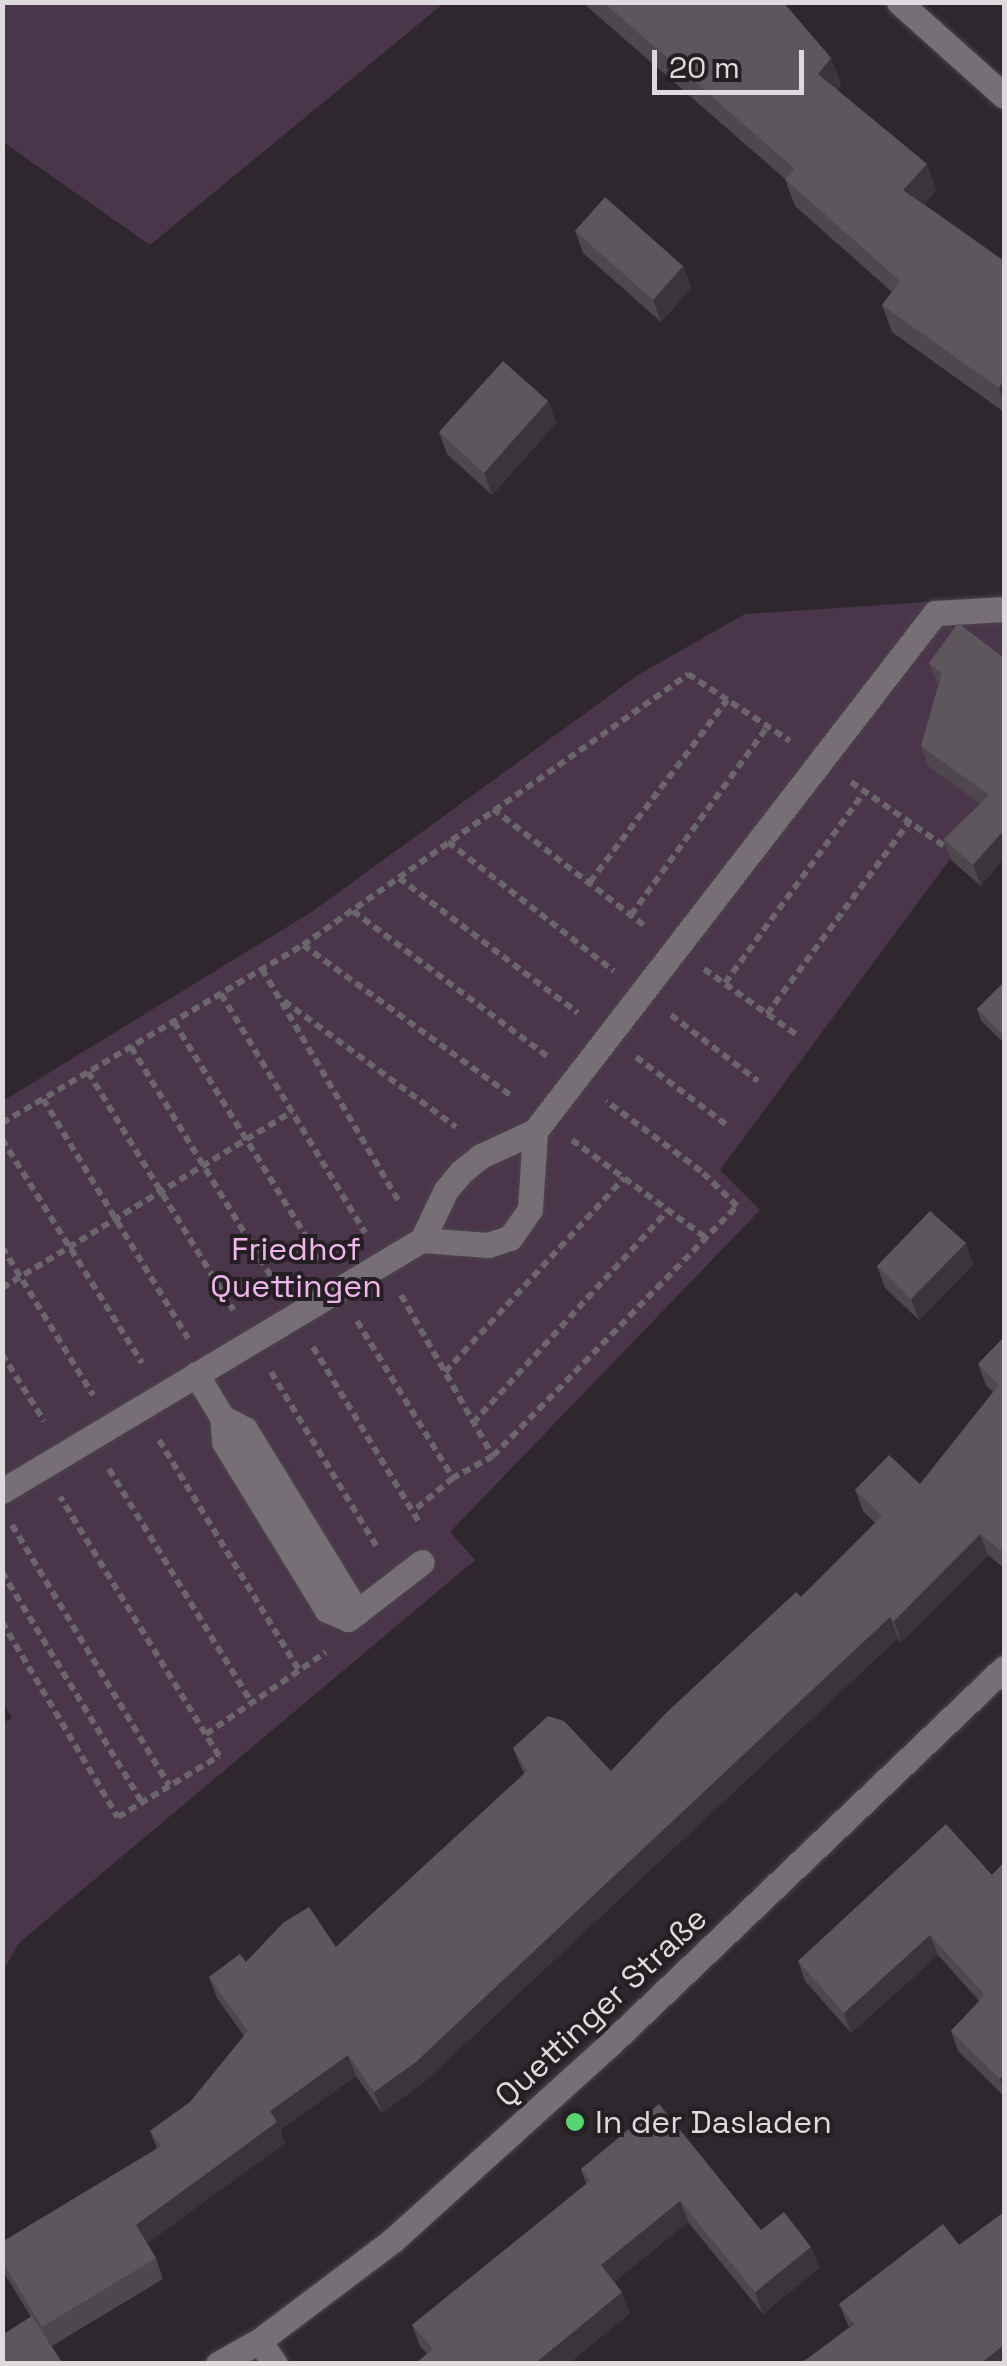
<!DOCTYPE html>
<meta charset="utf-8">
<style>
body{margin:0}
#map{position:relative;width:1007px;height:2366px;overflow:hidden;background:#2e282e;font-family:"Space Grotesk",sans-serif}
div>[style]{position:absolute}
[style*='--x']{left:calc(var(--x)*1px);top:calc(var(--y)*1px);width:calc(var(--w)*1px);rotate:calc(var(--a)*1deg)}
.green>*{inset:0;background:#4b354b}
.path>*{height:6px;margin-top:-3px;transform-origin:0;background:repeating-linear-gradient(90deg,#6b666b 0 8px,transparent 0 13px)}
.roads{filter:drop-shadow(0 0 2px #4b454a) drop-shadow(0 0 2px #4b454a)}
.lane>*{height:25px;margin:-12.5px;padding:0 12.5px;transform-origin:12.5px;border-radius:12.5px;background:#766f76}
.street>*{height:25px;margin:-12.5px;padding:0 12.5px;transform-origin:12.5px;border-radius:12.5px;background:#766f76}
.secondary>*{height:25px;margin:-12.5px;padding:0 12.5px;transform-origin:12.5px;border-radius:12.5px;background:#766f76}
.wall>*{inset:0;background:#4e474d}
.shaded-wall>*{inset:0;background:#3b343a}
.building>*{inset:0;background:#5d575d}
.dots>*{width:28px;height:28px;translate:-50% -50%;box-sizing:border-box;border:5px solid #251f24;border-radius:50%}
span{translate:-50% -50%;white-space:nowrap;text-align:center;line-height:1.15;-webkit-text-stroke:8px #251f24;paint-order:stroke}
.park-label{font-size:32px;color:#f0b5ed}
.street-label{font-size:32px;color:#dedade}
.poi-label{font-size:32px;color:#dedade}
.left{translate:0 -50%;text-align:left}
.frame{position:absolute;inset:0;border:5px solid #dedade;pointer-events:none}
.scale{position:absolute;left:652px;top:50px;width:152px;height:45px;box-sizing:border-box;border:5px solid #dedade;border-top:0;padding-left:12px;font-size:30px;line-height:35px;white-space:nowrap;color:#dedade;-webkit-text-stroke:8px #251f24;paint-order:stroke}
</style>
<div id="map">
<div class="green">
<i style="clip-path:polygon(3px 2px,444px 2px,444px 3px,150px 245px,3px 142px)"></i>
<i style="clip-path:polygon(958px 600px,1004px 605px,1004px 786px,720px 1170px,760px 1210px,450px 1532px,475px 1560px,20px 1942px,3px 1970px,2px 1723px,12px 1718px,3px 1703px,3px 1101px,313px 911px,638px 675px,745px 614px)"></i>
</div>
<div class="path">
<i style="--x:851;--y:782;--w:113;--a:34.5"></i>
<i style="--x:493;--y:809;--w:193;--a:37.6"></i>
<i style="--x:448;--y:842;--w:210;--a:37.9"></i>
<i style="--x:399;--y:878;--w:224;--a:37"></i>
<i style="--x:590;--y:882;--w:228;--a:-53"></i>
<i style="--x:353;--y:911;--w:244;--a:36.8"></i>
<i style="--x:631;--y:915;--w:233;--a:-54.1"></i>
<i style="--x:303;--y:945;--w:259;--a:35.9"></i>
<i style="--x:262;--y:969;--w:268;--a:59.5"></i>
<i style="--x:704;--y:969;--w:114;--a:35.4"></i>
<i style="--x:725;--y:983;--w:238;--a:-53.9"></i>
<i style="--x:221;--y:994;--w:279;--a:58.9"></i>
<i style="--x:284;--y:1001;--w:213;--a:36.2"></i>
<i style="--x:767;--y:1014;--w:239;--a:-53.5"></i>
<i style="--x:671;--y:1015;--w:109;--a:37.2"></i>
<i style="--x:174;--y:1022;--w:278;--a:58.4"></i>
<i style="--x:131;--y:1047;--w:279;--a:58.6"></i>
<i style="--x:636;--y:1057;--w:114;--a:36.8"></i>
<i style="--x:88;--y:1072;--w:279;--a:58.6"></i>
<i style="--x:43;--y:1099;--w:280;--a:58.8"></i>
<i style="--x:2;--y:1123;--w:350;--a:-30.6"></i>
<i style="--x:303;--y:945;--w:471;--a:-35.1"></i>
<i style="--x:688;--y:674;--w:122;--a:33.3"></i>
<i style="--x:2;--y:1139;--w:264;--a:58"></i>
<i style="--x:572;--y:1140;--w:165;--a:36.1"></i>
<i style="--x:2;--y:1247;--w:174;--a:58.4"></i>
<i style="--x:2;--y:1288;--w:339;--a:-31.3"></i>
<i style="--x:401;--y:1295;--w:185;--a:60.3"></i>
<i style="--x:493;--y:1456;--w:46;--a:151.2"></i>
<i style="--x:357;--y:1321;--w:184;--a:58.6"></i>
<i style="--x:453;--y:1478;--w:52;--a:140.5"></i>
<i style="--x:313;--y:1347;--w:208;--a:58.8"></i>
<i style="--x:2;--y:1354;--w:79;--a:57.9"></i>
<i style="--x:271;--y:1372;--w:208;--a:58.8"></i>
<i style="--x:445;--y:1372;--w:264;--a:-47.3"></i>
<i style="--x:473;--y:1423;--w:289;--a:-47.5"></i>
<i style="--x:159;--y:1440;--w:269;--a:58.7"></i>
<i style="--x:493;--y:1456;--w:349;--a:-45.7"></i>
<i style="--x:737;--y:1206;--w:50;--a:-135.8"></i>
<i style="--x:701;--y:1171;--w:118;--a:-143.6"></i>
<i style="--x:109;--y:1469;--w:274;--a:58.6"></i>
<i style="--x:12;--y:1525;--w:304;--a:58.9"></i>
<i style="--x:2;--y:1572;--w:269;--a:58.7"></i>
<i style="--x:2;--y:1622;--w:227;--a:59.3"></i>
<i style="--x:118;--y:1817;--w:118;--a:-31.1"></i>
<i style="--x:219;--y:1756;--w:304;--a:-121.5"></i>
<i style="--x:206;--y:1734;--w:145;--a:-34.3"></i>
</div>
<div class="roads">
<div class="lane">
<i style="--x:422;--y:1240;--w:66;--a:4.3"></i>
<i style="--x:488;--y:1245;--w:23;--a:-18"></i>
<i style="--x:510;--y:1238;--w:35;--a:-55"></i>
<i style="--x:530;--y:1209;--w:78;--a:-86.3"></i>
<i style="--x:196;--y:1374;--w:50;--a:58.8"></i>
<i style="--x:222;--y:1417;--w:25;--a:85"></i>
<i style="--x:224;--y:1442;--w:197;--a:58.5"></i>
<i style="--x:327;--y:1610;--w:23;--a:23"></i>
<i style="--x:348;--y:1619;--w:93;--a:-37.6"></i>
<i style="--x:222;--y:1417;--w:26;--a:28"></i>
<i style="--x:245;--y:1429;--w:215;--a:58.5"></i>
<i style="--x:2;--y:1491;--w:489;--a:-30.9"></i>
<i style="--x:422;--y:1240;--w:55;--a:-64.4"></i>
<i style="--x:446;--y:1190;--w:23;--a:-50"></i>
<i style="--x:461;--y:1172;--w:26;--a:-39"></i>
<i style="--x:481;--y:1156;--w:60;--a:-24.8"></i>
<i style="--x:535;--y:1131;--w:654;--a:-52.32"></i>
<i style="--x:935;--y:613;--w:69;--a:-3.3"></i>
</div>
<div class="street">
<i style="--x:899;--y:2;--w:141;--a:41.8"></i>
<i style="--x:259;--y:2341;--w:28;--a:55"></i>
</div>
<div class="secondary">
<i style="--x:218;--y:2364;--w:47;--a:-29.3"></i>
<i style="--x:259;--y:2341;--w:168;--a:-37"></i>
<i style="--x:393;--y:2240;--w:294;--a:-42.1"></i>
<i style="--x:611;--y:2043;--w:543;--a:-43.66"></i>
</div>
</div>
<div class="wall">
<i style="clip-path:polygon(582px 2px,783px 2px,831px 58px,841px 85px,837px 90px,927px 164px,936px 190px,924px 204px,1004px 261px,1004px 412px,892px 332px,882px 305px,892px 292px,795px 206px,785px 179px)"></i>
<i style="clip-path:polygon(575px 231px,683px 266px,691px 288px,661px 322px,583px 253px)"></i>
<i style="clip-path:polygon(548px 401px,556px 423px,492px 495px,447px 454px,439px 432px)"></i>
<i style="clip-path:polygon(1004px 658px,981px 886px,951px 860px,944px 839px,980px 804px,928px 766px,921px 746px,938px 685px,929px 663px)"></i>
<i style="clip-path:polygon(1004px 982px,1004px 1043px,981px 1021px,977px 1009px)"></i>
<i style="clip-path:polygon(966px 1243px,973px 1265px,919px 1320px,885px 1288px,877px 1266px)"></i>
<i style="clip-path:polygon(1004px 1337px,1004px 1568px,988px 1555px,901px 1642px,898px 1638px,424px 2082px,382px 2113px,356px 2076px,280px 2130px,285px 2143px,147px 2243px,156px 2258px,163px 2279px,52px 2346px,31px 2317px,2px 2270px,2px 2242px,157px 2149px,150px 2131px,190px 2102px,244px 2036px,217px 1998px,209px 1977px,246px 1962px,336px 1947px,524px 1774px,513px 1748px,611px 1771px,801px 1597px,875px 1523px,863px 1511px,855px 1490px,920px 1484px,993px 1392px,986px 1385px,978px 1364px)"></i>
<i style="clip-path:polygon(1004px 1862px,1004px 2096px,958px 2051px,951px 2031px,979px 2001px,938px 1955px,851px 2033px,805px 1981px,798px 1961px,992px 1875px)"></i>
<i style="clip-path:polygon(581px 2169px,811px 2247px,819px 2268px,763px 2314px,688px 2222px,614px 2282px,630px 2313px,568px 2364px,415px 2364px,427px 2354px,420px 2346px,412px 2325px,586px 2184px)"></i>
<i style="clip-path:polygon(959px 2245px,849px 2327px,839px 2304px)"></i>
</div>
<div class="shaded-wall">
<i style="clip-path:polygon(831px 58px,841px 85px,827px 100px,818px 74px)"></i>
<i style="clip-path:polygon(927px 164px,936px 190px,913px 216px,903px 190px)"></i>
<i style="clip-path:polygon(683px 266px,691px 288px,661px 322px,653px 300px)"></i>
<i style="clip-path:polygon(1004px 379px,1004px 404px,999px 388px)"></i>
<i style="clip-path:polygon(548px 401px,556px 423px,492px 495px,484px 473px)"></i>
<i style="clip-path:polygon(1004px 830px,1004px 859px,981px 886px,973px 865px)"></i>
<i style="clip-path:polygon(966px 1243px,973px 1265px,919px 1320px,911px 1299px)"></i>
<i style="clip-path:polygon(980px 1534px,988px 1555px,901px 1642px,894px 1621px)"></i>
<i style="clip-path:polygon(890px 1617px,898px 1638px,424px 2082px,382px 2113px,374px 2092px)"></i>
<i style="clip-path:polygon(930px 1935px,938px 1955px,851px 2033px,844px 2013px)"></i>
<i style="clip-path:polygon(348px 2055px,356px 2076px,280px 2130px,285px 2143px,144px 2246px,136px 2225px,270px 2111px)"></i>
<i style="clip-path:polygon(1004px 2074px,1004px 2091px,1000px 2079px)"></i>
<i style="clip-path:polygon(680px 2201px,688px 2222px,609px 2286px,601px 2265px)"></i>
<i style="clip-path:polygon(811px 2247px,819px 2268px,763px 2314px,755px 2292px)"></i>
<i style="clip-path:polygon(622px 2292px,630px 2313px,568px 2364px,534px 2364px)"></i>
<i style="clip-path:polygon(1004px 2345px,1004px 2364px,980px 2364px)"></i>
</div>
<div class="building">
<i style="clip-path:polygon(603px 2px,783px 2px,831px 58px,818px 74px,927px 164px,903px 190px,1004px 261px,1004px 379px,999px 388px,882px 305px,900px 281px,785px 179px,795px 169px)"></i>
<i style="clip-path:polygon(605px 197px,683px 266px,653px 300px,575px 231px)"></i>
<i style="clip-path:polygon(503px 361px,548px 401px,484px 473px,439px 432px)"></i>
<i style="clip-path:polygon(958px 623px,1004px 658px,1004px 830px,973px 865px,944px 839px,989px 795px,921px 746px,942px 673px,929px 663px)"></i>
<i style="clip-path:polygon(1004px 982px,1004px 1036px,977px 1009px)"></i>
<i style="clip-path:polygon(930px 1211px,966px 1243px,911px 1299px,877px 1266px)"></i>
<i style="clip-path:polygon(1004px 1337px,1004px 1547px,1001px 1551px,980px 1534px,894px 1621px,890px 1617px,416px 2062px,374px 2092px,348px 2055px,270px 2111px,277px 2122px,136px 2225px,156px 2258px,42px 2327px,2px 2261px,2px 2242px,161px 2146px,150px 2131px,190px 2102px,248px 2031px,209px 1977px,240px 1954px,246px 1962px,283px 1923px,309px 1907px,336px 1947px,527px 1771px,513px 1748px,548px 1716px,564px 1721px,611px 1771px,666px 1713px,796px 1592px,801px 1597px,882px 1516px,855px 1490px,889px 1455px,920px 1484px,999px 1385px,978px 1364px)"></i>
<i style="clip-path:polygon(946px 1824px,992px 1875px,1004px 1862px,1004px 2074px,1000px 2079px,951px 2031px,985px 1995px,930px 1935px,844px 2013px,798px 1961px)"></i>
<i style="clip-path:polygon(659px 2104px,761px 2230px,784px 2212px,811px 2247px,755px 2292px,680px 2201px,601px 2265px,622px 2292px,534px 2364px,415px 2364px,433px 2349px,412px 2325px,590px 2181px,581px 2169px)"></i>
<i style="clip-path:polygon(1004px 2212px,1004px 2345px,980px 2364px,800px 2364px,854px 2324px,839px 2304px,943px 2224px,959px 2245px)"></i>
<i style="clip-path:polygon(32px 2316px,63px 2364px,2px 2364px,2px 2335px)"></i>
</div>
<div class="dots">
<i style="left:575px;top:2122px;background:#56d671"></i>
</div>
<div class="park-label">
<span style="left:296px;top:1268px">Friedhof<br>Quettingen</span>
</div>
<div class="street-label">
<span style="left:601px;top:2007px;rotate:-43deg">Quettinger Straße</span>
</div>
<div class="poi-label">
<span class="left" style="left:595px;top:2122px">In der Dasladen</span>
</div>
<div class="frame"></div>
<div class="scale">20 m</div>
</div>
